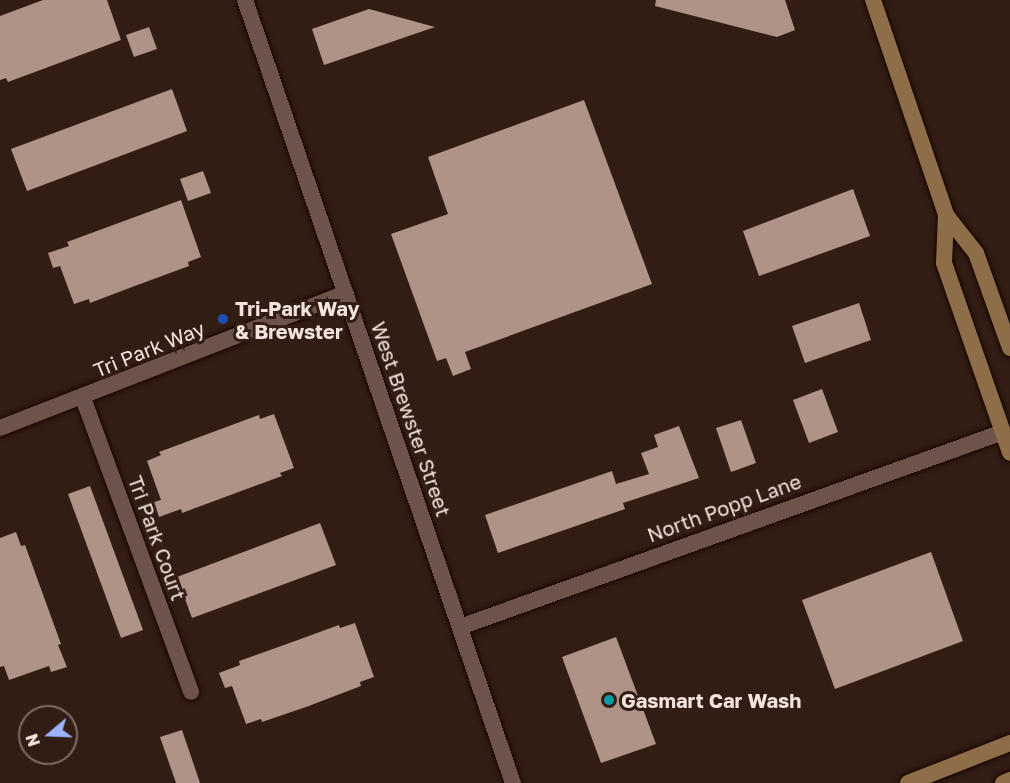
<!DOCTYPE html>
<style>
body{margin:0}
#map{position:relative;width:1010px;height:783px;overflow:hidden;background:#321d14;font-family:"Golos Text",sans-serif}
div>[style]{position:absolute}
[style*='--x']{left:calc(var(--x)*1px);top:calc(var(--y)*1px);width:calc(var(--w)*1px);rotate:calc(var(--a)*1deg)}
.building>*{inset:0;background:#af9387}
.roads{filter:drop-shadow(0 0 2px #190601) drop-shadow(0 0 2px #190601)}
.minor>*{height:16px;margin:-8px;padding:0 8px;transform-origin:8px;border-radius:8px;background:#6d5349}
.secondary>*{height:16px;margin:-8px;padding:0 8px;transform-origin:8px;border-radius:8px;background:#8e6e49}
.dots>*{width:16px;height:16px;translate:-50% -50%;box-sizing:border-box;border:3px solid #321d14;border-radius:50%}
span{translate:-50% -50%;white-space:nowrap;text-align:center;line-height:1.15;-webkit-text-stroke:6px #321d14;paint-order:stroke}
.poi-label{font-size:20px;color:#f3e3dd;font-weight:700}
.left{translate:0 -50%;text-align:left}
.street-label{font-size:20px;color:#f3e3dd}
.north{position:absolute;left:18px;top:705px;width:60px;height:60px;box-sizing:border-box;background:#321d14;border:2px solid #7f6c64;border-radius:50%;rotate:251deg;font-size:16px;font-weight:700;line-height:24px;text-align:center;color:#f3e3dd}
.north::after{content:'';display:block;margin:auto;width:21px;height:27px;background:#9eb3fd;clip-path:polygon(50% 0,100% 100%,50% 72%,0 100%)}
</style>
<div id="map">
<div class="building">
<i style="clip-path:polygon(43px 0,107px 0,121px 40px,8px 82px,6px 78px,0 80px,0 16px)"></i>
<i style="clip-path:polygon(656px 0,785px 0,795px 30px,777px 37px,655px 6px)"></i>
<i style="clip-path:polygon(369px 9px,435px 27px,324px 65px,312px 29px)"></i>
<i style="clip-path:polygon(149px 27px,157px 49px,134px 57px,126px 35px)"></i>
<i style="clip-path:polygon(172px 89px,187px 131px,27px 191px,11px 149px)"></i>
<i style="clip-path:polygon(584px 100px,652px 284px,465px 352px,471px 369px,453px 376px,446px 358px,437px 361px,391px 234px,448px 214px,428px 157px)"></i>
<i style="clip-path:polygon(203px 171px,211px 193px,188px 201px,180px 179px)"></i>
<i style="clip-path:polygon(853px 189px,870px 236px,759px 276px,743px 231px)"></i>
<i style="clip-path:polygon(181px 200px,201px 257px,188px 262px,189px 266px,132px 287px,90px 303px,89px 299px,74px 304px,60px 266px,53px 268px,48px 253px,69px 246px,67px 242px)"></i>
<i style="clip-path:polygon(859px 303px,871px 340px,805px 363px,792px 326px)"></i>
<i style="clip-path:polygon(822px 389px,838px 432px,809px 443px,793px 400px)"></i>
<i style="clip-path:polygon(274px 414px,294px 468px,280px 473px,282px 476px,182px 513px,181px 509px,159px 517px,154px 502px,161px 500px,147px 461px,161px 455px,159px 452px,259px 415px,260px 419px)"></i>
<i style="clip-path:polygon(741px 420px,756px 463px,731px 472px,716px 428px)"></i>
<i style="clip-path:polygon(679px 426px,699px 478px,623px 503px,625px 509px,498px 553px,485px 515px,612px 471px,616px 484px,649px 474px,641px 453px,658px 447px,654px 435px)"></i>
<i style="clip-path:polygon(90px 486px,143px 630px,121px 638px,68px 494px)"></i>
<i style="clip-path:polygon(320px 523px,336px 565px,192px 618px,177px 577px)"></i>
<i style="clip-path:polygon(16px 532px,21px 546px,25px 545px,61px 644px,58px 645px,67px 667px,51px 672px,49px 666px,9px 680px,4px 666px,0 667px,0 538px)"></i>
<i style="clip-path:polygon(931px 552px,963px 641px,835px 689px,802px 600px)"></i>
<i style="clip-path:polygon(355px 623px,374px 677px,360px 682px,361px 686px,306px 707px,262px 722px,261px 719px,246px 724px,232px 686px,225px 688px,219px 673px,240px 665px,239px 661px,295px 641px,339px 625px,340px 628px)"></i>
<i style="clip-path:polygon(616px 637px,656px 744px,601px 763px,562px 657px)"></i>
<i style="clip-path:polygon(182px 730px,200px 783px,176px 783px,160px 737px)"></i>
</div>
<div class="roads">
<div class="minor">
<i style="--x:245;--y:0;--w:828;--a:71.11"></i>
<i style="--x:83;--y:398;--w:313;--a:69.8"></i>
<i style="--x:0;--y:428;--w:371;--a:-21.3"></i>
<i style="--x:460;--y:627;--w:577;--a:-19.75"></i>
</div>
<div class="secondary">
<i style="--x:873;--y:0;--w:227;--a:71.2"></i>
<i style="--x:946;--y:215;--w:48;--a:51.7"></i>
<i style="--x:976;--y:253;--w:101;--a:70.3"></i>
<i style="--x:946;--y:215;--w:48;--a:92.4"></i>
<i style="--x:944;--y:263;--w:201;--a:70.8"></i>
<i style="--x:908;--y:783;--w:110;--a:-21.4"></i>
<i style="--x:1003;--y:783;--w:8;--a:-23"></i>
</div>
</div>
<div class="dots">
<i style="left:223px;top:319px;background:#1a4fb4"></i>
<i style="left:609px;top:700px;background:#0f9aa8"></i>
</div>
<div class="poi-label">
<span class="left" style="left:235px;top:320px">Tri-Park Way<br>&amp; Brewster</span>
<span class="left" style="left:621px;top:700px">Gasmart Car Wash</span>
</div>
<div class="street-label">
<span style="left:149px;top:349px;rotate:-22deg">Tri Park Way</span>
<span style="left:411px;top:419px;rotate:71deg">West Brewster Street</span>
<span style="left:724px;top:508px;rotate:-20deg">North Popp Lane</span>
<span style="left:157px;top:538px;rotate:70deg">Tri Park Court</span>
</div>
<div class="north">N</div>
</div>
